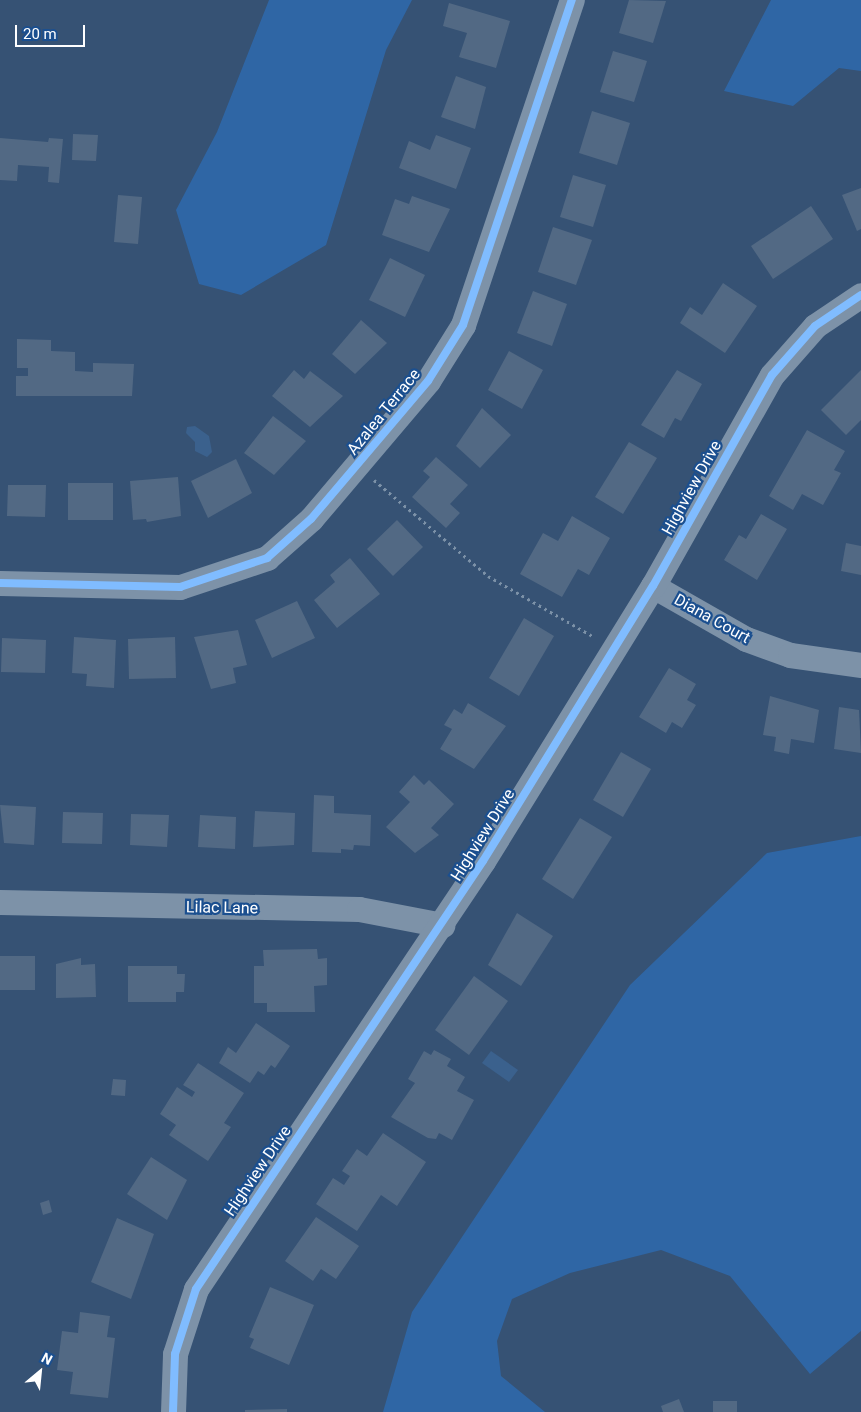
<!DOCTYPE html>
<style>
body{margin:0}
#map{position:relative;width:861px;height:1412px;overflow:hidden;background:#365274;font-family:Roboto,sans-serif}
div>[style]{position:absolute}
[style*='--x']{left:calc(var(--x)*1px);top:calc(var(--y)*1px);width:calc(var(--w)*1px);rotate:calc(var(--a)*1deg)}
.green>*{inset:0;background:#2f66a5}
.water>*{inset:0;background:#3b618d}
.building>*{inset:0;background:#526984}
.path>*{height:3px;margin-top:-1.5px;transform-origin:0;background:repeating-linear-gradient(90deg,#7d92a8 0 2.5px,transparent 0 6.5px)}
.street>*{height:25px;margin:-12.5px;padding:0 12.5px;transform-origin:12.5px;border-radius:12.5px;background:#7d92a8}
.cycleway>*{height:8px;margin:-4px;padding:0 4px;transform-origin:4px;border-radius:4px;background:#80bcff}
span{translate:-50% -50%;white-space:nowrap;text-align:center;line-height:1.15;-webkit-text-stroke:4.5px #1b4f8f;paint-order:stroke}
.street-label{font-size:16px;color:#fff}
.north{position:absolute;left:15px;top:1347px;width:50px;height:50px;-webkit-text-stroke:4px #1b4f8f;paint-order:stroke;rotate:28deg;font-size:14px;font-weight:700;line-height:20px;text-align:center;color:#fff}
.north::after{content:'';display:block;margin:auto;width:18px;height:22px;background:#fff;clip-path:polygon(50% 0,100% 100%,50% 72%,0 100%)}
.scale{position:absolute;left:15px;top:25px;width:70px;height:22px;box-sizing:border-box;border:2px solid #fff;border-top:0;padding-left:6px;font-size:15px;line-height:18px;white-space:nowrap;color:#fff;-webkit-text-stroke:4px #1b4f8f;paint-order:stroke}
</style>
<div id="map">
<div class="green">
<i style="clip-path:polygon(269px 0,412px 0,386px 50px,326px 245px,241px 295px,199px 284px,176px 210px,217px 132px)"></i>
<i style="clip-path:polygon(771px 0,861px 0,861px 71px,839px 68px,793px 106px,724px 91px)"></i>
<i style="clip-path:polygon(861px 836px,861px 1331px,810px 1374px,730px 1276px,661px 1250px,570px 1273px,512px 1299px,497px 1341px,501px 1376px,545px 1412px,383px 1412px,412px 1312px,630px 985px,767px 853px)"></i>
</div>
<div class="water">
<i style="clip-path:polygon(195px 426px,209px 436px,212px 452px,207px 457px,195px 451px,195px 442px,186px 433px,187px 427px)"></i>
<i style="clip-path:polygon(491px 1051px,518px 1070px,509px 1082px,482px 1063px)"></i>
</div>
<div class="building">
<i style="clip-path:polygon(629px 0,666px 1px,653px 43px,619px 33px)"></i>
<i style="clip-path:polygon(449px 3px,510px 21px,496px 68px,459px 57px,467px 33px,443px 26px)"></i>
<i style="clip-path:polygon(613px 51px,647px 61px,634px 102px,600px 92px)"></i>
<i style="clip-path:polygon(456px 76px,486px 87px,475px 129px,441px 117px)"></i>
<i style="clip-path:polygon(592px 111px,630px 123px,617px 165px,579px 153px)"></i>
<i style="clip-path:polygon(73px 134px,98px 135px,96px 161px,72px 160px)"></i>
<i style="clip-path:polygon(436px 135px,471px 148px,456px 189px,399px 168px,409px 141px,430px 150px)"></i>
<i style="clip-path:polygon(0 138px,48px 142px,49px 138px,63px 139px,59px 183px,48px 182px,49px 167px,18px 165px,17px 181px,0 180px)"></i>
<i style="clip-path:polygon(573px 175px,606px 185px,593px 227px,560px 217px)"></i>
<i style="clip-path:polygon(861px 188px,861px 229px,857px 231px,842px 195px)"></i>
<i style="clip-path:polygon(118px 195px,142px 197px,138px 244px,114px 242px)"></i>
<i style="clip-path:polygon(412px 196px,450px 209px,429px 252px,382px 235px,395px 199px,409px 204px)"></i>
<i style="clip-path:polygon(811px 206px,833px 239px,773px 279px,751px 246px)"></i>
<i style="clip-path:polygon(553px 227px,592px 240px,576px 285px,538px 272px)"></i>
<i style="clip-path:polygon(390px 258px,425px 275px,405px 317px,369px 300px)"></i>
<i style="clip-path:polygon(723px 283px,757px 306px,725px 353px,680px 323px,690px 307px,702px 315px)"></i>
<i style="clip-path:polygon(533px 291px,567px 304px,552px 346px,517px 333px)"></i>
<i style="clip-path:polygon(361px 320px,387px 343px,355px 374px,332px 354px)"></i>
<i style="clip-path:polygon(17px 339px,51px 340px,51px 351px,75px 352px,75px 371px,93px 372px,93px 363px,134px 364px,132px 396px,16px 396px,16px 376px,28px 376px,28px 368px,17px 368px)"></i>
<i style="clip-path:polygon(509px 351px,543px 370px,522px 409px,488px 390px)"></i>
<i style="clip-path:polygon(294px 370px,304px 379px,310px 371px,343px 396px,310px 427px,272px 396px)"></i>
<i style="clip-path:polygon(677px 370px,702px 384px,681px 421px,675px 418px,664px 438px,641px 425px)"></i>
<i style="clip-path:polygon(861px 370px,861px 420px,846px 435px,821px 410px)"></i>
<i style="clip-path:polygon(482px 408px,511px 435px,480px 468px,456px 446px)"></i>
<i style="clip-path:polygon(273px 416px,306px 441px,274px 475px,244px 453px)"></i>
<i style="clip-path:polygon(807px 430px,845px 451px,834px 470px,841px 473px,823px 505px,802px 494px,793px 510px,769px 496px)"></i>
<i style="clip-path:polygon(629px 442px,657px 458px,623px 514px,595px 497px)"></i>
<i style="clip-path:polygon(436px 457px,468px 485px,450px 504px,460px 513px,446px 528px,412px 497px,430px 477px,423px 471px)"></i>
<i style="clip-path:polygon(236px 459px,252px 493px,208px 518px,191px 481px)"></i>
<i style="clip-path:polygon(178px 477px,181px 516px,147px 522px,146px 519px,133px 520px,130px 481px)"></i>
<i style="clip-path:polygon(68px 483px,113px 483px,113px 520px,68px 520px)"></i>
<i style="clip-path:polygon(8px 485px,46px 485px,45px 517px,7px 516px)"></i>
<i style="clip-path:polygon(761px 514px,787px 529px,757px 580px,724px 560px,739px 535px,746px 539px)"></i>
<i style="clip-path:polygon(572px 516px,610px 538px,589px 575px,578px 569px,562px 597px,520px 574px,543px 533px,558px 541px)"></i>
<i style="clip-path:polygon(397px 520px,423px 547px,393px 576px,367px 549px)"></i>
<i style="clip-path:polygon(846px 543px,861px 546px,861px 575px,841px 571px)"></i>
<i style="clip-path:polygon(350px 558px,380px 594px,337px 628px,314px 600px,335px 582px,330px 575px)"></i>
<i style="clip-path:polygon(297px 601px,315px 638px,272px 658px,255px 620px)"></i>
<i style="clip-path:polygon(524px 618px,554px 636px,519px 696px,489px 678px)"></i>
<i style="clip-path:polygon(238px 630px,247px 665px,233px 668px,236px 683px,211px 689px,194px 637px)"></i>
<i style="clip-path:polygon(74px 637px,116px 640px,114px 688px,86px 686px,87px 674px,72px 673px)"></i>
<i style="clip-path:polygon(175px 637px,176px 678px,129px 679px,128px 639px)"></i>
<i style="clip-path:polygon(2px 638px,46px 640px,45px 673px,1px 672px)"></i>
<i style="clip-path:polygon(669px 668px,696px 684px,687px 700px,696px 705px,682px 728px,672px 722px,666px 733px,639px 717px)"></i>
<i style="clip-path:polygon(770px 696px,819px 710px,814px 743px,791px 739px,789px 754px,774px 751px,776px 737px,763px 735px)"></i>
<i style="clip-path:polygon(468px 703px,506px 726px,474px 769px,440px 749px,452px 729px,444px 725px,454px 709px,462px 714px)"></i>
<i style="clip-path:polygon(839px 707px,859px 710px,861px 753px,834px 749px)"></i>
<i style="clip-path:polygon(621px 752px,651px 769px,623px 817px,593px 800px)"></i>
<i style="clip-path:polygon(414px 775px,424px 785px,429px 780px,454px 804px,431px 828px,439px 835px,415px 853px,386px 827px,410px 802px,399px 792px)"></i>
<i style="clip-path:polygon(314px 795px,334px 796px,334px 813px,371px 815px,370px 846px,354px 845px,353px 850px,341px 849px,341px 853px,312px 852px)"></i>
<i style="clip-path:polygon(0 805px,36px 807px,34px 845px,4px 843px)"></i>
<i style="clip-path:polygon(255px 811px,295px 813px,294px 845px,253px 847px)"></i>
<i style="clip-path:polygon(63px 812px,103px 813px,102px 844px,62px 843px)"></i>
<i style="clip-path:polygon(131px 814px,169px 815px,167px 847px,130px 845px)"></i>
<i style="clip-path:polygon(200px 815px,236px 817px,235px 849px,198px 847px)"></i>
<i style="clip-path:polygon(580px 818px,612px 837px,573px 899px,542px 879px)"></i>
<i style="clip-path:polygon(517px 913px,553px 936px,521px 986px,488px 965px)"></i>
<i style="clip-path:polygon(317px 949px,318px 959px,327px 958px,327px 985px,314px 986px,315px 1012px,267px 1012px,267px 1003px,254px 1003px,254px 966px,264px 966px,263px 950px)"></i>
<i style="clip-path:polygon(0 956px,35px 956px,35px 990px,0 990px)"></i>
<i style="clip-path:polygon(81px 958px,81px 965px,95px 964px,96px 997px,56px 998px,56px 964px)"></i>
<i style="clip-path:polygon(128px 966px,177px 966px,177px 974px,185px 974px,184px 992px,176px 992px,176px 1002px,128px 1002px)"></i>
<i style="clip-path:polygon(474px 976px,508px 1001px,469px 1055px,435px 1030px)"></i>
<i style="clip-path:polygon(256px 1023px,290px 1046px,275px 1068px,271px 1065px,264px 1075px,258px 1071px,250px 1083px,219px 1063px,228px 1047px,236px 1053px)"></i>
<i style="clip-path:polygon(434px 1050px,451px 1059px,447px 1066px,465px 1077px,457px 1091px,474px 1100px,452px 1140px,439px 1133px,436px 1139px,428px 1138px,391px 1117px,415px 1083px,408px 1079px,424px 1051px,431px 1055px)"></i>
<i style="clip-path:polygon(198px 1063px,244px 1093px,224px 1123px,231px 1127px,208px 1161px,169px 1135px,176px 1125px,160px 1114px,177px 1087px,192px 1097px,195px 1092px,183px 1085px)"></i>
<i style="clip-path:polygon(113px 1079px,126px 1080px,125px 1096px,111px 1095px)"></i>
<i style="clip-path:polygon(383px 1133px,426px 1162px,397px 1206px,381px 1195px,357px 1231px,316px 1204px,333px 1178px,344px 1185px,350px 1176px,342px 1171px,357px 1149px,367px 1156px)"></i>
<i style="clip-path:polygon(151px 1157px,187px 1180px,167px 1220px,127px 1194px)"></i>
<i style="clip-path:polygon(49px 1200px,52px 1212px,43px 1215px,40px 1203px)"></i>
<i style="clip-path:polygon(316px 1217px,359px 1246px,336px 1279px,321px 1269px,313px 1281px,285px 1261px)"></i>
<i style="clip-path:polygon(117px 1218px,154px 1234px,131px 1299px,91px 1282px)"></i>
<i style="clip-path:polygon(270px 1287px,314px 1305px,289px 1365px,250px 1348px,254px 1339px,249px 1337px)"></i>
<i style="clip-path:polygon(80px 1312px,110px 1316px,107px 1337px,115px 1338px,108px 1398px,70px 1394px,73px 1372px,57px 1370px,62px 1331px,78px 1333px)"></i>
<i style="clip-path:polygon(679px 1399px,684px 1412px,663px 1412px,661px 1406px)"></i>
<i style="clip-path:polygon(713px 1401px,737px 1401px,737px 1412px,713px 1412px)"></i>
<i style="clip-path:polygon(287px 1409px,287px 1412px,245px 1412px,245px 1410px)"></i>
</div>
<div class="path">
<i style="--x:374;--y:480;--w:149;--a:40.1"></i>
<i style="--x:488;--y:576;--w:122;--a:29.9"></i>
</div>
<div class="street">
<i style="--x:0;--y:583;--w:180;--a:1.3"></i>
<i style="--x:180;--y:587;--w:92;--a:-18.4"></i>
<i style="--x:267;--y:558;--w:59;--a:-41.6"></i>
<i style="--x:311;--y:519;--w:181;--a:-49.7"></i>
<i style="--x:428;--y:381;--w:66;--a:-58"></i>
<i style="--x:463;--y:325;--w:343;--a:-71.5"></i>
<i style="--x:653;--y:586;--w:107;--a:29.7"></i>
<i style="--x:746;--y:639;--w:47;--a:20"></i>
<i style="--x:790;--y:655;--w:72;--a:8"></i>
<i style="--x:0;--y:902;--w:359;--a:1.1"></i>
<i style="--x:359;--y:909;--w:85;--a:10.9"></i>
<i style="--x:173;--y:1412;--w:58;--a:-88"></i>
<i style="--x:175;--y:1354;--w:68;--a:-72.1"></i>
<i style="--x:196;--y:1289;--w:515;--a:-56.16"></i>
<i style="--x:483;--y:861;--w:323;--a:-58.3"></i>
<i style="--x:653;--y:586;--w:242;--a:-60.6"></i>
<i style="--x:772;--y:375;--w:65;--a:-48.7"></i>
<i style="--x:815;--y:326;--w:55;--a:-34"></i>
</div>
<div class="cycleway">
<i style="--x:0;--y:583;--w:180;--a:1.3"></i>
<i style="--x:180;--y:587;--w:92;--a:-18.4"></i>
<i style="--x:267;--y:558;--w:59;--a:-41.6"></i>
<i style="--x:311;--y:519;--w:181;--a:-49.7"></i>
<i style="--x:428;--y:381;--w:66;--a:-58"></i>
<i style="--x:463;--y:325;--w:343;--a:-71.5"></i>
<i style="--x:173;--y:1412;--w:58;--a:-88"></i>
<i style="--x:175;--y:1354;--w:68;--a:-72.1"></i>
<i style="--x:196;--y:1289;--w:515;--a:-56.16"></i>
<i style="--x:483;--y:861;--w:323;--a:-58.3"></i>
<i style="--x:653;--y:586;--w:242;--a:-60.6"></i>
<i style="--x:772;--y:375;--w:65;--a:-48.7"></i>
<i style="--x:815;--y:326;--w:55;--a:-34"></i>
</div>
<div class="street-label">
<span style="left:384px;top:412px;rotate:-51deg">Azalea Terrace</span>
<span style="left:692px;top:488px;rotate:-61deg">Highview Drive</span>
<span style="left:712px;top:619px;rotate:29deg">Diana Court</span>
<span style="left:483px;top:835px;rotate:-58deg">Highview Drive</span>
<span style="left:222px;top:908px;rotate:1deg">Lilac Lane</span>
<span style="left:258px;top:1171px;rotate:-56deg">Highview Drive</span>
</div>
<div class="north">N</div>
<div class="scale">20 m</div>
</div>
